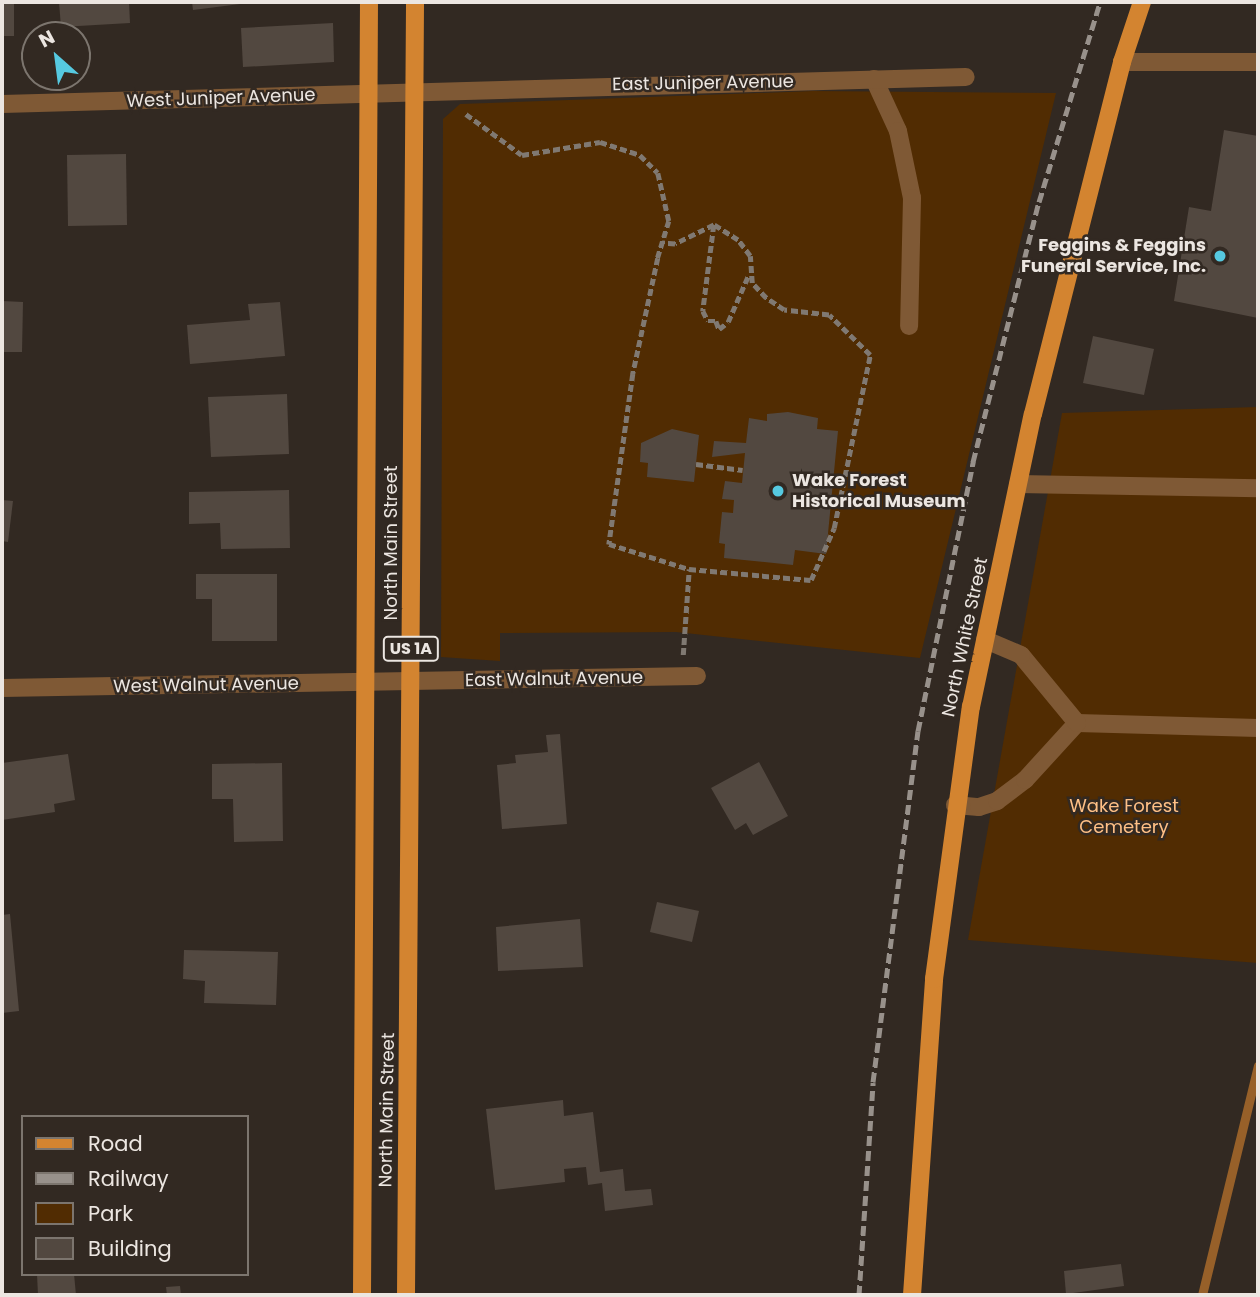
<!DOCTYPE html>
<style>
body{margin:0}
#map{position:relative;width:1260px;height:1297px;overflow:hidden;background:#322922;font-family:Poppins,sans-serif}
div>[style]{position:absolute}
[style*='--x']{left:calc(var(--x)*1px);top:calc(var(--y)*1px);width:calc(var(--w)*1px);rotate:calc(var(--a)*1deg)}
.green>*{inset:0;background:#512c02}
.stream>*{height:9px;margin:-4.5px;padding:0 4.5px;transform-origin:4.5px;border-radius:4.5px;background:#976029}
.building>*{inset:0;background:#524840}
.path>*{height:4.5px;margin-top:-2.25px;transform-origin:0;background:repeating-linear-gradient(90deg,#807972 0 7px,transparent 0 10.5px)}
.minor>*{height:18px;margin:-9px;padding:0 9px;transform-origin:9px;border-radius:9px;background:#7f5935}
.major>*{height:18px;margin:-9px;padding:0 9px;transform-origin:9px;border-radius:9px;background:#d38430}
.rail>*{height:5px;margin-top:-2.5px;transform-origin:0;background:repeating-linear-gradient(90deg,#98918b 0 10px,transparent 0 15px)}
.dots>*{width:19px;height:19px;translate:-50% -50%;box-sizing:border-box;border:4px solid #322922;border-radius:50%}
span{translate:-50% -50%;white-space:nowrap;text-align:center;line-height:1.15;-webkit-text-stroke:5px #322922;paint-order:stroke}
.shield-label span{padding:2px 5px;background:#322922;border:2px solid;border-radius:5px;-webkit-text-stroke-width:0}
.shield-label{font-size:16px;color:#ece6e1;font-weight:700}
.street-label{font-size:18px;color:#ece6e1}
.poi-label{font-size:18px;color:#ece6e1;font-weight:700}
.right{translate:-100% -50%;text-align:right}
.left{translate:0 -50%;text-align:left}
.park-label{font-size:18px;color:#ffc086}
.frame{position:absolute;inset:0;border:4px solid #ece6e1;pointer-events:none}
.legend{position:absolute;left:21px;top:1115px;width:228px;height:161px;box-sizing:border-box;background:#322922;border:2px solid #7c756e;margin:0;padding:9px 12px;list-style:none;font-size:21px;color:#ece6e1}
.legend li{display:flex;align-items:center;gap:14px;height:35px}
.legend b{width:35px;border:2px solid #7c756e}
.north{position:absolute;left:21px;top:21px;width:70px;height:70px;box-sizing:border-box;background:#322922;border:2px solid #7c756e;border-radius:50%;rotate:332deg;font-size:19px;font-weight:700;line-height:28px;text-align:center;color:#ece6e1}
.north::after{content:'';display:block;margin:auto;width:24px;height:32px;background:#56c9e0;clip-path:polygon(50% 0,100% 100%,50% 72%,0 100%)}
</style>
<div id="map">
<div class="green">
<i style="clip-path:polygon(813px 91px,1056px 93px,920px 658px,676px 632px,500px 633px,500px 661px,441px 657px,443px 119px,460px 104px)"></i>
<i style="clip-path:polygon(1258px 407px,1258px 963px,968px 940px,1062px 413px)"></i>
</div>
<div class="stream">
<i style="--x:1202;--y:1295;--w:236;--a:-76.3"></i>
</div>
<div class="building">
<i style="clip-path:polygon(2px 2px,14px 2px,14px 36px,2px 36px)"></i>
<i style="clip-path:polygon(59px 2px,129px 2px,130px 23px,61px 27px)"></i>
<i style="clip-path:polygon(192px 2px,248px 2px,248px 3px,193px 10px)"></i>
<i style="clip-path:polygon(333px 23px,334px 62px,243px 67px,241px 28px)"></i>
<i style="clip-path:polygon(1224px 130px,1258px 136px,1258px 318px,1174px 301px,1189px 207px,1211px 211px)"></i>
<i style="clip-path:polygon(126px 154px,127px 225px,68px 226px,67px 155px)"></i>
<i style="clip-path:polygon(2px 301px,23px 302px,22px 352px,2px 352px)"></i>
<i style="clip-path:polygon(280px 302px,285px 356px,190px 364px,187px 325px,250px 320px,248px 304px)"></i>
<i style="clip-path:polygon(1093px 336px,1154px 349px,1144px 395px,1083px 383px)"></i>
<i style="clip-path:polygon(287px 394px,289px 454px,211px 457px,208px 397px)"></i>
<i style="clip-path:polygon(788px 412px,818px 418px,817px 429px,838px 431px,826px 554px,795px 550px,793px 565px,724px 558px,725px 544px,719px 543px,722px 512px,733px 513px,734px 500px,722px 499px,725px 481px,742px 483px,745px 453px,712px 457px,714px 441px,746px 443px,749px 418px,767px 421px,767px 414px)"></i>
<i style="clip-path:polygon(672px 429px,699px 435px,694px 482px,647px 477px,648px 463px,640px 462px,641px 443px)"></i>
<i style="clip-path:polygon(289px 490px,290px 548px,221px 549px,220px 523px,189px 524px,189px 492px)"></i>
<i style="clip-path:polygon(2px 500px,13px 501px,8px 542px,2px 541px)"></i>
<i style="clip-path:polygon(196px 574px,277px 574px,277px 641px,212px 641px,212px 599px,196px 599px)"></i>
<i style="clip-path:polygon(560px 734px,567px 824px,502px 829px,497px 765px,516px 763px,515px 755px,548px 752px,546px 735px)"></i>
<i style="clip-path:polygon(68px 754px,75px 800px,54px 804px,55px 812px,2px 820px,2px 763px)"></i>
<i style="clip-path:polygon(759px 762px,788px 816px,753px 835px,746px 823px,735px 830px,711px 788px)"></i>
<i style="clip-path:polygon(282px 763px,283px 841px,234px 842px,233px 799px,212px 799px,212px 764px)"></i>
<i style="clip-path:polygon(657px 902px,699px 911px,692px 942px,650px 932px)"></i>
<i style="clip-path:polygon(10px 914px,19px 1011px,2px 1013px,2px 915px)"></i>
<i style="clip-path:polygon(580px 919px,583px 967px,498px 971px,496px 927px)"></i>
<i style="clip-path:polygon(184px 950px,278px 952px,276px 1005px,204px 1003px,205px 981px,183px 979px)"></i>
<i style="clip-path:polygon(563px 1100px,564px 1116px,593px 1112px,600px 1172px,623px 1169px,625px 1191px,651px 1189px,653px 1205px,605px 1211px,602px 1183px,588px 1185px,586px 1167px,564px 1169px,565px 1182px,495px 1190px,486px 1109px)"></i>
<i style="clip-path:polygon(1121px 1264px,1124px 1286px,1066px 1294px,1064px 1271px)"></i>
<i style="clip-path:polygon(37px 1274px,74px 1274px,76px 1295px,38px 1295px)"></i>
<i style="clip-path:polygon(180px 1286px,181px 1295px,167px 1295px,166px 1287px)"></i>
</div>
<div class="path">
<i style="--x:466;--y:114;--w:69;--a:36.2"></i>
<i style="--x:522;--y:155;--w:79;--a:-9.5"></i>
<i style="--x:600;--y:142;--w:42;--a:18"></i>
<i style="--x:640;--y:155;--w:25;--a:45"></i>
<i style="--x:658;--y:173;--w:49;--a:77.1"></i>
<i style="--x:669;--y:221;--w:39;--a:107"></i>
<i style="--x:658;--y:258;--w:119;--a:102.2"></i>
<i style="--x:633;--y:374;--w:172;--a:98"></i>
<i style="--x:609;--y:544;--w:84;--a:17.4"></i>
<i style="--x:689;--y:569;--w:122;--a:5.2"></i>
<i style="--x:811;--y:580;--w:57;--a:-66.1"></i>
<i style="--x:834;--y:528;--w:177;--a:-78.2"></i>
<i style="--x:870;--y:355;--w:57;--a:-135.7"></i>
<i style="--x:829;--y:315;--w:45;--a:-173.7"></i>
<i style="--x:784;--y:310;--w:22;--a:-146"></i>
<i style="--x:766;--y:298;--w:21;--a:-133"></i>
<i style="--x:752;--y:283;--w:27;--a:-94"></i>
<i style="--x:750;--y:256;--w:20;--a:-127"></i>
<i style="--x:738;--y:240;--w:28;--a:-148"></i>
<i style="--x:714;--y:225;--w:43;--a:154"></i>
<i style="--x:675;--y:244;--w:13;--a:-176"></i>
<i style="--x:714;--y:225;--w:87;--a:97.3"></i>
<i style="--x:703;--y:311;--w:11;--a:63"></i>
<i style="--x:708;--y:321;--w:8;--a:0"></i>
<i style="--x:716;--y:321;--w:9;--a:69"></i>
<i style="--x:719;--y:329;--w:11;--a:-38"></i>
<i style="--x:728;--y:322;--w:52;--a:-66.4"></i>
<i style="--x:696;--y:464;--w:47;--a:7.3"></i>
<i style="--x:683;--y:655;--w:86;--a:-86"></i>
</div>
<div class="minor">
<i style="--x:1122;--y:62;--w:136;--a:0"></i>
<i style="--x:874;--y:79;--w:57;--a:65.2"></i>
<i style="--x:898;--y:131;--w:68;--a:78.2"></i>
<i style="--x:912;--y:198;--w:128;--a:91.3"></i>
<i style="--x:2;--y:104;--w:964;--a:-1.6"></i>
<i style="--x:1018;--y:484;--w:240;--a:1"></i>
<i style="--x:2;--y:688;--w:695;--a:-0.99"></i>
<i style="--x:1077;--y:723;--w:181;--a:1.6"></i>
<i style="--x:955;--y:805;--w:24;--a:5"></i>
<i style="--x:979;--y:807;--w:19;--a:-18"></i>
<i style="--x:997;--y:801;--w:35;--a:-37"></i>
<i style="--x:1025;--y:780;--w:77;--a:-47.6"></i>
<i style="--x:1077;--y:723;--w:88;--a:-129.5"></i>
<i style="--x:1021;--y:655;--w:39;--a:-157"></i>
</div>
<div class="major">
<i style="--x:362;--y:1295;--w:1293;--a:-89.69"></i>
<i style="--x:406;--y:1295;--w:1293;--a:-89.6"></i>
<i style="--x:912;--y:1295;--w:317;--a:-86"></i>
<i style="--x:934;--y:979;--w:275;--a:-82.3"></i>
<i style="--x:971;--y:707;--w:299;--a:-78.1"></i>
<i style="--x:1033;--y:414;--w:363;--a:-75.8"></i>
<i style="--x:1122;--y:62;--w:63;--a:-71.6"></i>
</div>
<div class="rail">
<i style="--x:859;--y:1295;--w:213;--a:-86.2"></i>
<i style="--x:873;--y:1082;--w:354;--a:-82.7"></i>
<i style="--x:918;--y:731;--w:275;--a:-78.4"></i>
<i style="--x:973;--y:462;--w:268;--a:-75.8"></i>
<i style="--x:1039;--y:202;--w:209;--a:-73"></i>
</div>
<div class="dots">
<i style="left:1220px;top:256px;background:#56c9e0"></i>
<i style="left:778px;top:491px;background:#56c9e0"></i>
</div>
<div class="shield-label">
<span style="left:411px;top:649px">US 1A</span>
</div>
<div class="street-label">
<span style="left:703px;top:83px;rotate:-1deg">East Juniper Avenue</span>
<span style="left:221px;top:98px;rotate:-2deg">West Juniper Avenue</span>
<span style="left:391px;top:543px;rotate:-90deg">North Main Street</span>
<span style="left:965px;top:637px;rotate:-78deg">North White Street</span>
<span style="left:554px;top:679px;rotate:-1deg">East Walnut Avenue</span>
<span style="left:206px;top:685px;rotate:-1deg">West Walnut Avenue</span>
<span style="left:387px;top:1110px;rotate:-89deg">North Main Street</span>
</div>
<div class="poi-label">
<span class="right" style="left:1206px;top:256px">Feggins &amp; Feggins<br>Funeral Service, Inc.</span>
<span class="left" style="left:792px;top:491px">Wake Forest<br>Historical Museum</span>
</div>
<div class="park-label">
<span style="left:1124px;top:817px">Wake Forest<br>Cemetery</span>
</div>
<div class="frame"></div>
<ul class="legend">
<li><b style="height:9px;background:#d38430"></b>Road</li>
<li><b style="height:9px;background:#98918b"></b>Railway</li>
<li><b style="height:19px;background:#512c02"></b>Park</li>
<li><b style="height:19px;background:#524840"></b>Building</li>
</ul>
<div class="north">N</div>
</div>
